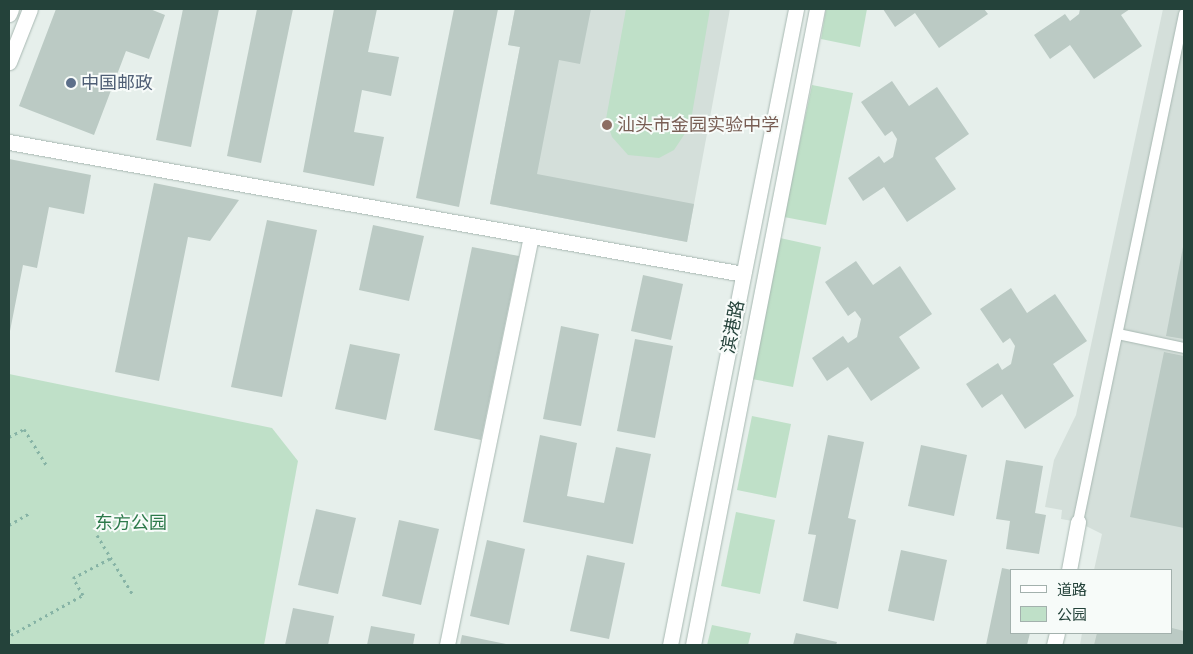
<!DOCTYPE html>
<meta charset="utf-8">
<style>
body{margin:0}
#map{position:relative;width:1193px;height:654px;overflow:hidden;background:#e6efeb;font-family:Figtree,"Noto Sans SC",sans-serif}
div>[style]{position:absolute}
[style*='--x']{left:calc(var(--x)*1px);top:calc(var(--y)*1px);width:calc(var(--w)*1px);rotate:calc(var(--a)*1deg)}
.built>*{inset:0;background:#d4dfda}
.green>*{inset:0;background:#bfe0c8}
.building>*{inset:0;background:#bbcac4}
.path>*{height:3px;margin-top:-1.5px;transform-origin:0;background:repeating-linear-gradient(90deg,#86b3a5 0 2.5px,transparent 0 6.5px)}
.roads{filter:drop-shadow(0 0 1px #a8b8b2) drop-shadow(0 0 1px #a8b8b2)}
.lane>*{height:10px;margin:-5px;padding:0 5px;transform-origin:5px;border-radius:5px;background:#fff}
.street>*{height:15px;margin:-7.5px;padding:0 7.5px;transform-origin:7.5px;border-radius:7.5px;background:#fff}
.secondary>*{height:15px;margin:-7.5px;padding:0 7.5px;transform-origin:7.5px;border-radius:7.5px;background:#fff}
.dots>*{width:14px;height:14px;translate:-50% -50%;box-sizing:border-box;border:2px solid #f7fbf9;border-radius:50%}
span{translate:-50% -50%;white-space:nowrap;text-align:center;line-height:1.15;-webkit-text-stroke:4px #f7fbf9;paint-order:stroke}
.service-label{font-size:18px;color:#4e5e75}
.left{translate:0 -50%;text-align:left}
.education-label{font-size:18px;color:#785e54}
.street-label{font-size:18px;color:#24423a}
.park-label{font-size:18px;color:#2d7a4b}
.frame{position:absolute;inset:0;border:10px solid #24423a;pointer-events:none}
.legend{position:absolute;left:1010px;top:569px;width:162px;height:65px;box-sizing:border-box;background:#f7fbf9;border:1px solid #a3b1ad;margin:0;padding:6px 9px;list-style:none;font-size:15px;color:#24423a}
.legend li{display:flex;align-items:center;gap:10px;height:25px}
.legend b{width:25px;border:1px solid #a3b1ad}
</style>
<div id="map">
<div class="built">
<i style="clip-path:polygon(515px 9px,730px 9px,687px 242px,490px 204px,520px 47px,508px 45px)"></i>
<i style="clip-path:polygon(1163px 9px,1184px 9px,1184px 645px,1080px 645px,1082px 633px,1172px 633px,1172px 570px,1094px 570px,1102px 534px,1078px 522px,1061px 519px,1062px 510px,1045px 507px,1054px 460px,1076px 415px)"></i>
</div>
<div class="green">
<i style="clip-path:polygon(626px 9px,710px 9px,690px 126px,674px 150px,659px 158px,628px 155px,612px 137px,606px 119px)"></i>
<i style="clip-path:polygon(826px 9px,867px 9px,860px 47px,821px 39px)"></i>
<i style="clip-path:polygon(812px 85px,853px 93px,826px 225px,784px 217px)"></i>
<i style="clip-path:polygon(780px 238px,821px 247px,793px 387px,752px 379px)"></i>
<i style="clip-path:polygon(9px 374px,272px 428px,298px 461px,264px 645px,9px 645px)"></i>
<i style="clip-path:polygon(752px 416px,791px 424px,776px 498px,737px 490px)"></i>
<i style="clip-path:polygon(736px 512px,775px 520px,760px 594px,721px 586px)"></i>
<i style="clip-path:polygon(712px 625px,751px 633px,748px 645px,707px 645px)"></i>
</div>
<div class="building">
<i style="clip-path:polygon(56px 9px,150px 9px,165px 15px,149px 59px,126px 51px,94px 135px,19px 106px)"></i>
<i style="clip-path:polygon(183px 9px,219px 9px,191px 147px,156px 140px)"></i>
<i style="clip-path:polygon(257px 9px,293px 9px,261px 163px,227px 156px)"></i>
<i style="clip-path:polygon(334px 9px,377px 9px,368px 52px,399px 57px,391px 96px,362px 90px,354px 132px,384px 137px,374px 186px,303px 172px)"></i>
<i style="clip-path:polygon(454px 9px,498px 9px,459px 207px,416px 198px)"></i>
<i style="clip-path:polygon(515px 9px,591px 9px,580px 64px,559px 60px,537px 174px,694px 204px,687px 242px,490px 204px,520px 47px,508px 45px)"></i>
<i style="clip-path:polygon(883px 9px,984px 9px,988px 14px,939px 48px,915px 13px,895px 27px)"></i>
<i style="clip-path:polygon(1080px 9px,1130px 9px,1121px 15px,1142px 46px,1094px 79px,1070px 45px,1050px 59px,1034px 35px,1065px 14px,1070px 21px,1079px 14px)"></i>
<i style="clip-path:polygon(892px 81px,909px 106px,937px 87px,969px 134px,935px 158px,956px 189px,907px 222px,884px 187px,863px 201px,848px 178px,879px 156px,884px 163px,893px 157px,897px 139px,892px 131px,885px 136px,861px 102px)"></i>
<i style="clip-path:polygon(9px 159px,91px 175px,84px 214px,49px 207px,37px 268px,23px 265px,10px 331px)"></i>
<i style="clip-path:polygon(154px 183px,239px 200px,210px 241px,188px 237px,159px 381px,115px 372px)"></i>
<i style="clip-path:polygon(267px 220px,317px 230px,282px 397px,231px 387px)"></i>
<i style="clip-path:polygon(373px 225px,424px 236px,409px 301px,359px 290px)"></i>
<i style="clip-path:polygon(472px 247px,519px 256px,481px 440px,434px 430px)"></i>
<i style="clip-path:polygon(1183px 247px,1184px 247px,1184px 339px,1166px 336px)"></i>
<i style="clip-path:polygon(856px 261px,873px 285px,900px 266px,932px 314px,899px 337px,920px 368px,871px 401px,848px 367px,827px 381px,812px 358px,843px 336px,848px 343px,857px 337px,861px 319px,855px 311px,848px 316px,825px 282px)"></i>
<i style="clip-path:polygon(643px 275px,683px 284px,671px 340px,631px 331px)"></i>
<i style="clip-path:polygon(1011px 288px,1027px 313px,1055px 294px,1087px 341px,1053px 364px,1074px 396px,1025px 429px,1002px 394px,982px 408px,966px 384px,998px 363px,1002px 370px,1011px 364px,1015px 346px,1010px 338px,1003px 343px,980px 309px)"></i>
<i style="clip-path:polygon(561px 326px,599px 334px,581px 426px,543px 419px)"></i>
<i style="clip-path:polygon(635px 339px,673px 346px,655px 438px,617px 431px)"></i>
<i style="clip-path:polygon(350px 344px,400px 354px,386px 420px,335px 409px)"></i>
<i style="clip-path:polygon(1164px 352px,1184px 356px,1184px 528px,1130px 517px)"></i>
<i style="clip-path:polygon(540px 435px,577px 443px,567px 496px,604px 503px,616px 447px,651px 454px,633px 544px,523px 522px)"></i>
<i style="clip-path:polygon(828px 435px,864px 442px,848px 518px,856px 520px,838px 609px,803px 601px,816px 535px,808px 534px)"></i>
<i style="clip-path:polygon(921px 445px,967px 455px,954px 516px,908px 506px)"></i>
<i style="clip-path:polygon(1006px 460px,1043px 466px,1035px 513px,1046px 515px,1039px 554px,1006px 549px,1010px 521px,996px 519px)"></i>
<i style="clip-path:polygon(316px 509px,356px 518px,338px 594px,298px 585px)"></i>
<i style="clip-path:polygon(399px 520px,439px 529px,421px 605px,382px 596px)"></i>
<i style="clip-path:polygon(487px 540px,525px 549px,509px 625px,470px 616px)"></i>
<i style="clip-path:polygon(901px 550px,947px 560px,934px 621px,888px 611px)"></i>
<i style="clip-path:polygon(587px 555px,625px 563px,609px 639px,570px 631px)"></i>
<i style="clip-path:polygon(1002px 568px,1012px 570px,1012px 633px,1030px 633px,1027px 645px,986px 645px)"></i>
<i style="clip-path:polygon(293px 608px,334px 616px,328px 645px,285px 645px)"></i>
<i style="clip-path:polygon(371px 626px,415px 634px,413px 645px,367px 645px)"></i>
<i style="clip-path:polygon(1172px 628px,1184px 631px,1184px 645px,1094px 645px,1097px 633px,1172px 633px)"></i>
<i style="clip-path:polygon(796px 633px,837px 642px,836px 645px,793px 645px)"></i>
<i style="clip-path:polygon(462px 635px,506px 644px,506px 645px,460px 645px)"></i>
</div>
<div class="path">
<i style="--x:9;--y:437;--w:17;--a:-28"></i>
<i style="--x:24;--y:429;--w:44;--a:58.1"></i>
<i style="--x:9;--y:525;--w:24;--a:-30"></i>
<i style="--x:97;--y:535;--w:70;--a:59"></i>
<i style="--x:9;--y:629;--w:6;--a:72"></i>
<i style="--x:11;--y:635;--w:82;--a:-29.1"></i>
<i style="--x:83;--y:595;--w:20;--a:-120"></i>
<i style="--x:73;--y:578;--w:43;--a:-27.8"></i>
</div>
<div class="roads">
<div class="lane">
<i style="--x:1118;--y:334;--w:67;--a:12"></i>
<i style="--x:1078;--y:522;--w:519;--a:-78.21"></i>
</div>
<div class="street">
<i style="--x:9;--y:62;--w:57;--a:-68.4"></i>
<i style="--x:9;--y:142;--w:746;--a:10.19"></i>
<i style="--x:1069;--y:570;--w:49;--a:-79.4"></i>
<i style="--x:447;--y:645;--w:417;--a:-78.4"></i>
<i style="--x:1054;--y:645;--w:12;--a:-76"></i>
</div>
<div class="secondary">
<i style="--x:9;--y:14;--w:5;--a:-68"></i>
<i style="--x:670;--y:645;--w:648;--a:-78.79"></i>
<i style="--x:693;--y:645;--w:648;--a:-78.97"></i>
</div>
</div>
<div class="dots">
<i style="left:71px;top:83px;background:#5c6f8a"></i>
<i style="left:607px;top:125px;background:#8d6e63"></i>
</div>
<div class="service-label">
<span class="left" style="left:81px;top:83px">中国邮政</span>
</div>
<div class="education-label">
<span class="left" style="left:617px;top:125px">汕头市金园实验中学</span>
</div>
<div class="street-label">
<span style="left:733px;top:327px;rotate:-79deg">滨港路</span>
</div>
<div class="park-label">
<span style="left:131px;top:523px">东方公园</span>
</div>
<div class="frame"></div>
<ul class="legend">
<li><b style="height:6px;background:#fff"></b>道路</li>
<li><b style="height:14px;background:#bfe0c8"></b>公园</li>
</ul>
</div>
